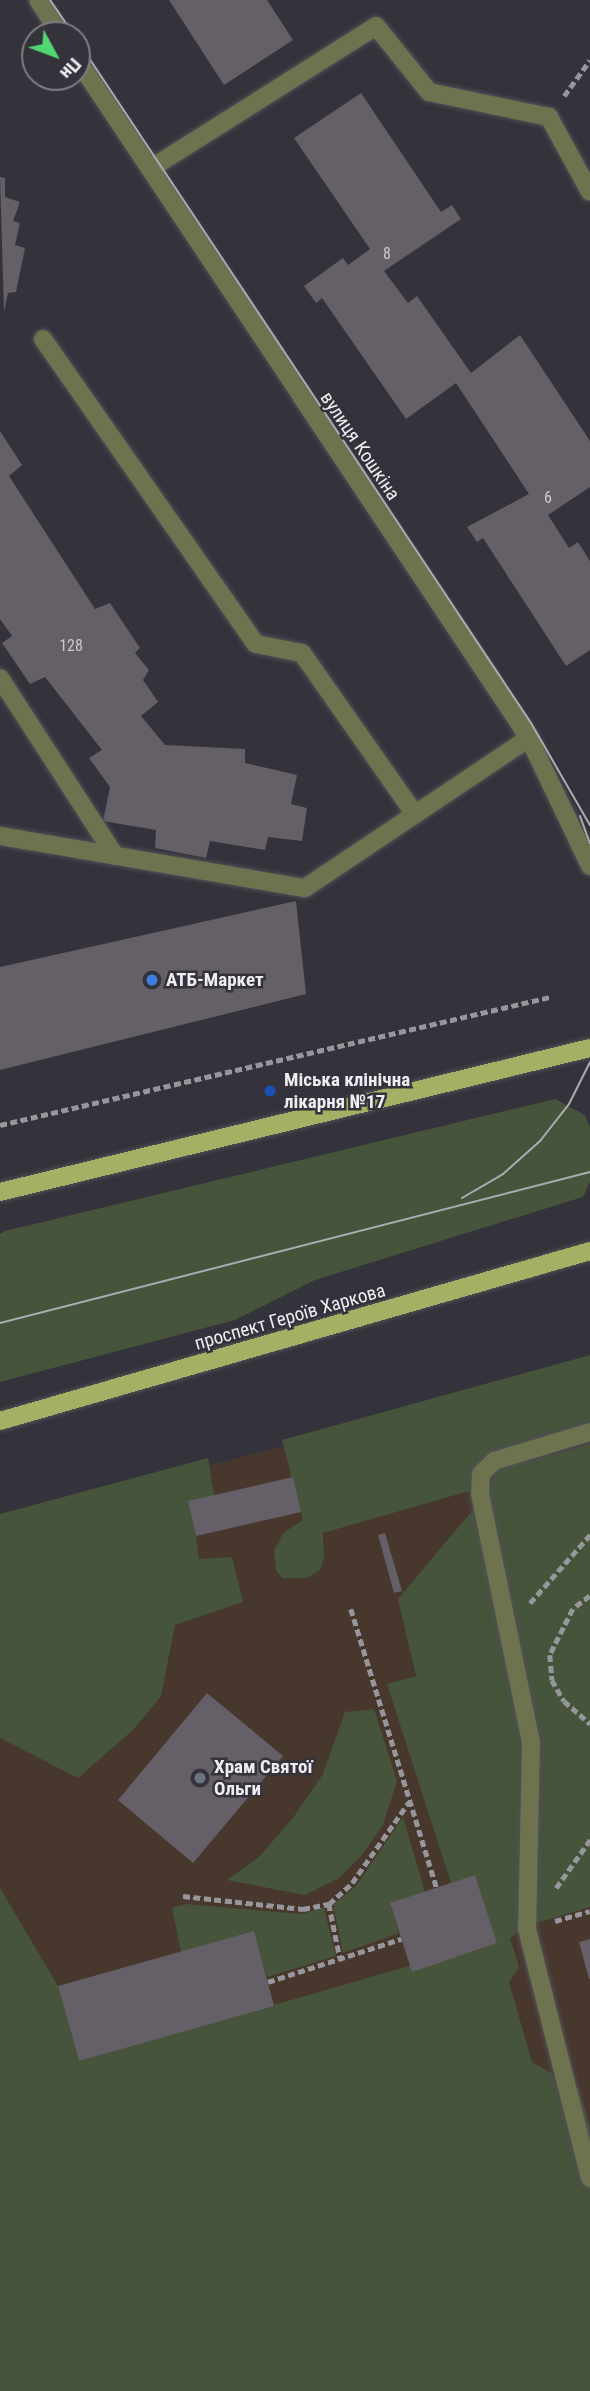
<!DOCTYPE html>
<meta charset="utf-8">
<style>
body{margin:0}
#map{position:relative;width:590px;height:2391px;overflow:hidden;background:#34323a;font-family:"Roboto Condensed",sans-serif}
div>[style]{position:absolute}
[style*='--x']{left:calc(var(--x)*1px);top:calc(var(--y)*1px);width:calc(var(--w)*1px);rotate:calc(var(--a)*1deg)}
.medical>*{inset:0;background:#48372d}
.green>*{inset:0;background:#46543b}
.building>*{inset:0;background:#655f67}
.path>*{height:4.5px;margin-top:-2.25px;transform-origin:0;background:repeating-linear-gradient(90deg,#98969d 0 7px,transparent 0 10.5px)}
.roads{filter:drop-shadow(0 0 2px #525058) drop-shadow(0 0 2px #525058)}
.lane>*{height:18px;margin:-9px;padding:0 9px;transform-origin:9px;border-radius:9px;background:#6d734f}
.street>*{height:18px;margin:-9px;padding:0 9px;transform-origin:9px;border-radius:9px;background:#6d734f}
.primary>*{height:18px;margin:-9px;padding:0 9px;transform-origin:9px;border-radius:9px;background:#a4b165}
.tram>*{height:2px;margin:-1px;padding:0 1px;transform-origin:1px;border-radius:1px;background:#adabb2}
.dots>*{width:19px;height:19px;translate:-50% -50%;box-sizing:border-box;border:4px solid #34323a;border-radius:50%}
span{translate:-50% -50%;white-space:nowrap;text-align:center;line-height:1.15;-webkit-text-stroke:5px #34323a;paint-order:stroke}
.number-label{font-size:16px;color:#cccad0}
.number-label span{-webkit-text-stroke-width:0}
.street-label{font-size:19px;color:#efedf3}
.poi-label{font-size:19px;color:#efedf3;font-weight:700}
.left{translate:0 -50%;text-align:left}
.north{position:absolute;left:21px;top:21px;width:70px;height:70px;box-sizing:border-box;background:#34323a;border:2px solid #7f7d84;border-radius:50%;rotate:131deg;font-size:19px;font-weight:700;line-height:28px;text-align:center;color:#efedf3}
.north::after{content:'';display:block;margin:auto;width:24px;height:32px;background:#52d673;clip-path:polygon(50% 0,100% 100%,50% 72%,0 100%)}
</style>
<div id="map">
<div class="medical">
<i style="clip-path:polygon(590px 1365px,590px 2391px,0 2391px,0 1521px)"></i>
</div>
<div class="green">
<i style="clip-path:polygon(555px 1099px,585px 1115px,590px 1127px,590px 1182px,583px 1197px,315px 1280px,235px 1320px,0 1382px,0 1234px,5px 1231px)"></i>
<i style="clip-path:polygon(590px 1355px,590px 1427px,493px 1459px,476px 1489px,323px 1533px,324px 1558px,320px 1570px,307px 1578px,282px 1578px,276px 1570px,274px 1551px,283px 1533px,303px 1520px,282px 1440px)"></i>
<i style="clip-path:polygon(590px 1444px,590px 1907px,530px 1925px,510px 1938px,519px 1967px,509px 1982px,532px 2062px,579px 2089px,590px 2128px,590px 2391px,0 2391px,0 1888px,58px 1986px,79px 2061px,496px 1941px,475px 1875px,451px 1883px,387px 1684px,416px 1676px,398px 1599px,487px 1493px,496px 1470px)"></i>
<i style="clip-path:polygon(208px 1458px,214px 1495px,196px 1536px,199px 1559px,232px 1557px,243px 1602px,175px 1625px,161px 1696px,134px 1729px,78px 1778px,0 1738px,0 1514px)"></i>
<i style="clip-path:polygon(374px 1709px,397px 1781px,383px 1825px,362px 1855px,339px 1878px,305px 1895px,227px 1880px,259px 1857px,293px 1818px,323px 1774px,345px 1712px)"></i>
<i style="clip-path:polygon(403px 1817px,425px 1892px,390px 1904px,399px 1933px,343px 1953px,333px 1905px,356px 1886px)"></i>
<i style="clip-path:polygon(185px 1904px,301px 1914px,324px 1908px,336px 1956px,267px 1977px,253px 1932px,181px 1952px,172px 1908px)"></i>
</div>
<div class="building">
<i style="clip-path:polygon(169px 0,267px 0,293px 40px,224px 85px)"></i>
<i style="clip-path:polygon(361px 93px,441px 212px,452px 205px,461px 219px,384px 271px,408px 303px,417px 296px,471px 373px,520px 335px,590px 441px,590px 487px,548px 515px,569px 548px,578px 542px,590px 561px,590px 650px,566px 666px,483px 538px,477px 542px,467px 527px,529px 494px,456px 383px,406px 419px,322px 298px,316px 303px,304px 286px,343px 258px,348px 265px,370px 249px,294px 138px)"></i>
<i style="clip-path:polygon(0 177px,5px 178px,5px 197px,20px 202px,13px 221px,20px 223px,15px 245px,25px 248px,16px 292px,8px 293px,4px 312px)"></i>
<i style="clip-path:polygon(0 431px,22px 465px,9px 476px,95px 609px,110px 603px,140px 648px,135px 653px,149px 670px,143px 680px,158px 702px,141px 716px,165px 745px,245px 749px,245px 763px,297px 775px,291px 804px,307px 808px,302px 841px,268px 837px,265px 850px,210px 841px,206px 858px,155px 848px,156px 830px,103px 821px,110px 787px,89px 758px,102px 750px,45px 677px,30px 684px,2px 643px,12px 636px,0 619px)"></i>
<i style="clip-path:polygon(296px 901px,306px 994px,0 1070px,0 967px)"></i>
<i style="clip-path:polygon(293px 1477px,301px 1512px,196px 1536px,188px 1501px)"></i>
<i style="clip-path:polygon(385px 1533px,402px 1591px,394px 1593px,378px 1535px)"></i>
<i style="clip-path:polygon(207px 1693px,283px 1756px,193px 1863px,118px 1800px)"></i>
<i style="clip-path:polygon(475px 1875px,497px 1943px,412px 1972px,390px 1903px)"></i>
<i style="clip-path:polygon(254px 1931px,274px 2006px,79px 2061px,58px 1986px)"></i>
<i style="clip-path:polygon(590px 1939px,590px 1979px,589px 1979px,579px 1942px)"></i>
</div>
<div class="path">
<i style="--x:564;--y:96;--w:44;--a:-54.2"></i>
<i style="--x:0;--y:1125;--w:565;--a:-13.1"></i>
<i style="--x:590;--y:1596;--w:21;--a:143"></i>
<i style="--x:573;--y:1609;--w:51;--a:116.6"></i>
<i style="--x:550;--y:1655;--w:25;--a:85"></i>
<i style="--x:552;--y:1680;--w:24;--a:60"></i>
<i style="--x:564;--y:1701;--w:35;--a:41"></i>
<i style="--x:530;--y:1603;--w:91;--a:-48.6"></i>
<i style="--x:351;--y:1609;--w:292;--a:72.9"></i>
<i style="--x:556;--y:1888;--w:59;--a:-54.7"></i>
<i style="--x:183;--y:1896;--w:121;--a:6.2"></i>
<i style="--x:303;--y:1909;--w:26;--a:-11"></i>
<i style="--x:329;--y:1904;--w:31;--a:-42"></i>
<i style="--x:352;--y:1883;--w:99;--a:-54.9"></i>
<i style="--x:329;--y:1904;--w:55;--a:78.5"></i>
<i style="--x:555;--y:1921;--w:36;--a:-16"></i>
<i style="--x:268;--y:1982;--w:140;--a:-17.9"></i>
</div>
<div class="roads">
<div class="lane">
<i style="--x:150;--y:169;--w:267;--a:-32.3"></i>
<i style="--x:376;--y:26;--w:85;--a:51.2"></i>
<i style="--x:429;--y:92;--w:123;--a:11.8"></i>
<i style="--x:549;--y:117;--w:85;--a:61.3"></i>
<i style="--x:43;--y:339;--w:372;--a:55.1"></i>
<i style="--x:256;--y:644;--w:47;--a:11.1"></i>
<i style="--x:302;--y:653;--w:195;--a:55"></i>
<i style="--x:0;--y:678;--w:212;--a:57.1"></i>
<i style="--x:0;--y:836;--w:309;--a:9.7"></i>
<i style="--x:305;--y:888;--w:270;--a:-33.8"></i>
<i style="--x:590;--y:1432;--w:100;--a:163.2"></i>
<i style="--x:494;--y:1461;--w:18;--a:135"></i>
<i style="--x:481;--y:1474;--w:20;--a:93"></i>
<i style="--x:480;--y:1494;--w:254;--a:78.4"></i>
<i style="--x:531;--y:1743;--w:186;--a:91.2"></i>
<i style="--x:527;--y:1929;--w:257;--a:75.8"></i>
</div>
<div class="street">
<i style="--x:38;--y:0;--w:42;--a:56.7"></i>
<i style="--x:77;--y:59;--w:816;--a:56.35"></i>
<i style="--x:529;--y:738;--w:142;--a:64.5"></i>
</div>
<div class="primary">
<i style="--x:0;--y:1192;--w:607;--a:-13.72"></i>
<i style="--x:0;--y:1421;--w:614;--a:-16.07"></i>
</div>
</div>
<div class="tram">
<i style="--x:50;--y:0;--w:42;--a:55.6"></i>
<i style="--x:77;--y:40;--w:820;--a:56.39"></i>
<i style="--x:531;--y:723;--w:118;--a:60"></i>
<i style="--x:580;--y:816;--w:29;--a:70"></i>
<i style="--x:462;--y:1198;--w:48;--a:-30.3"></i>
<i style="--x:503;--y:1174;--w:50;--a:-41.7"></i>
<i style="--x:540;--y:1141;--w:47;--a:-51.9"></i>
<i style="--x:569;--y:1104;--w:47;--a:-63.4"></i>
<i style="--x:0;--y:1323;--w:609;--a:-14.36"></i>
</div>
<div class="dots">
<i style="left:152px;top:980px;background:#3f7fe0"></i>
<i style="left:270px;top:1091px;background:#1a4fb4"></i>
<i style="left:200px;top:1778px;background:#6b7280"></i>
</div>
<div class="number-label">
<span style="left:387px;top:254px">8</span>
<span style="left:548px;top:498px">6</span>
<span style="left:71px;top:646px">128</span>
</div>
<div class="street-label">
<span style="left:360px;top:446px;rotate:56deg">вулиця Кошкіна</span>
<span style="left:290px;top:1317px;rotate:-16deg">проспект Героїв Харкова</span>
</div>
<div class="poi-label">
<span class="left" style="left:166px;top:980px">АТБ-Маркет</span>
<span class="left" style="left:284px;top:1091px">Міська клінічна<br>лікарня №17</span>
<span class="left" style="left:214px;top:1778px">Храм Святої<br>Ольги</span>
</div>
<div class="north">Пн</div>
</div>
